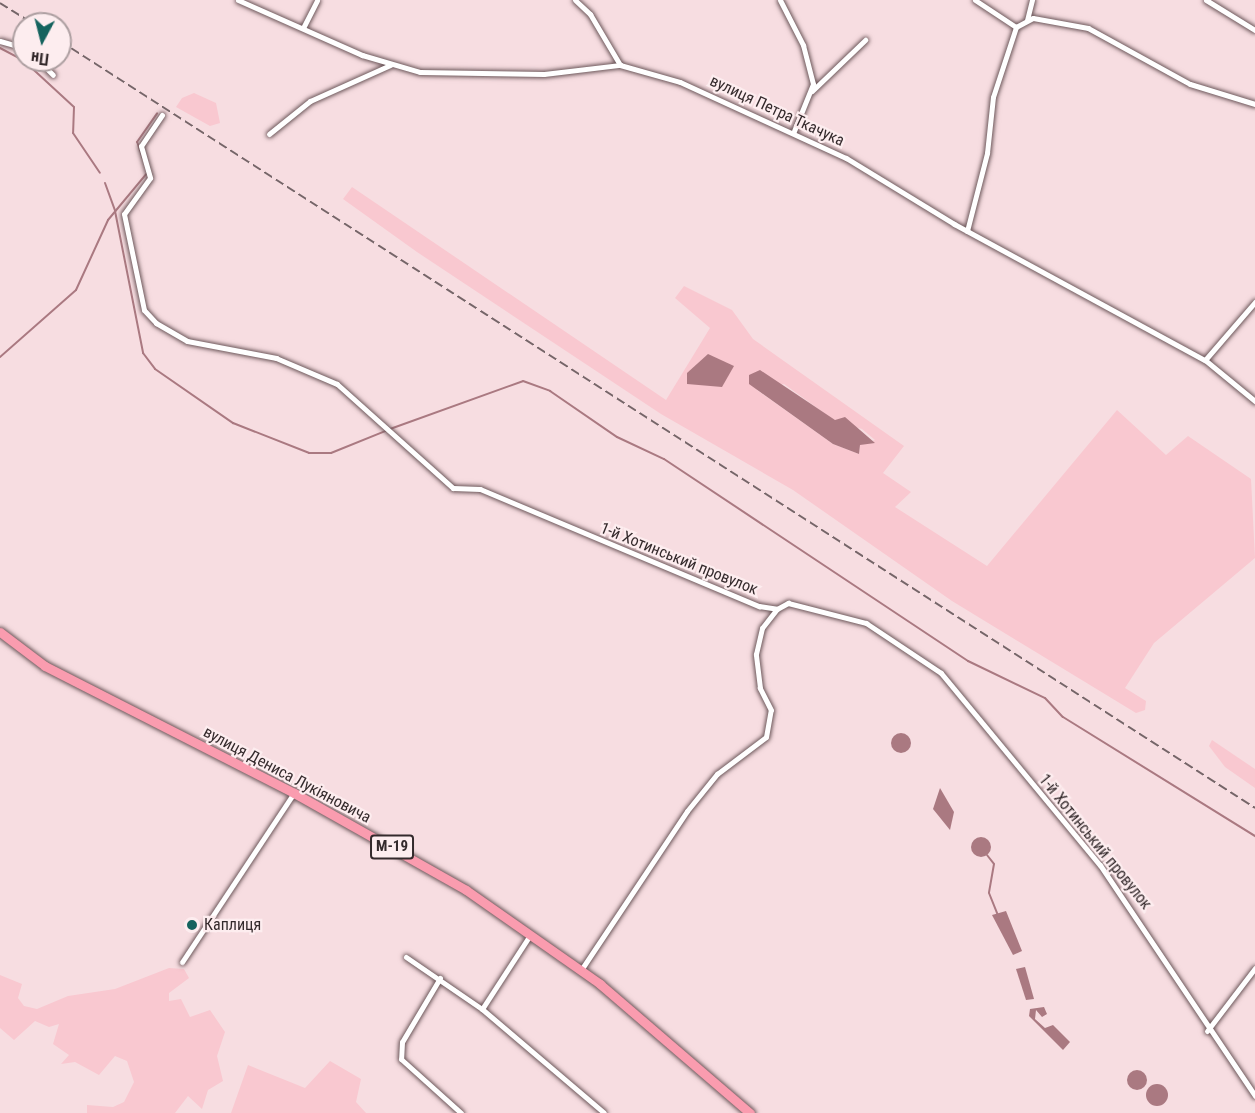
<!DOCTYPE html>
<meta charset="utf-8">
<style>
body{margin:0}
#map{position:relative;width:1255px;height:1113px;overflow:hidden;background:#f7dde1;font-family:"Roboto Condensed",sans-serif}
div>[style]{position:absolute}
[style*='--x']{left:calc(var(--x)*1px);top:calc(var(--y)*1px);width:calc(var(--w)*1px);rotate:calc(var(--a)*1deg)}
.green>*{inset:0;background:#f9c8d0}
.water>*{inset:0;background:#aa7981}
.round{border-radius:50%}
.stream>*{height:2px;margin:-1px;padding:0 1px;transform-origin:1px;border-radius:1px;background:#aa7981}
.roads{filter:drop-shadow(0 0 2px #6d585b) drop-shadow(0 0 2px #6d585b)}
.minor>*{height:5px;margin:-2.5px;padding:0 2.5px;transform-origin:2.5px;border-radius:2.5px;background:#fff}
.trunk>*{height:9px;margin:-4.5px;padding:0 4.5px;transform-origin:4.5px;border-radius:4.5px;background:#fa9caf}
.rail>*{height:2px;margin-top:-1px;transform-origin:0;background:repeating-linear-gradient(90deg,#756568 0 9px,transparent 0 13.5px)}
.dots>*{width:16px;height:16px;translate:-50% -50%;box-sizing:border-box;border:3px solid #fdedef;border-radius:50%}
span{translate:-50% -50%;white-space:nowrap;text-align:center;line-height:1.15;-webkit-text-stroke:4.5px #fdedef;paint-order:stroke}
.shield-label span{padding:2px 4px;background:#fdedef;border:2px solid;border-radius:4px;-webkit-text-stroke-width:0}
.shield-label{font-size:15px;color:#342a2c;font-weight:700}
.street-label{font-size:16px;color:#342a2c}
.poi-label{font-size:16px;color:#342a2c}
.left{translate:0 -50%;text-align:left}
.north{position:absolute;left:12px;top:12px;width:60px;height:60px;box-sizing:border-box;background:#fdedef;border:2px solid #ad9fa1;border-radius:50%;rotate:187deg;font-size:16px;font-weight:700;line-height:24px;text-align:center;color:#342a2c}
.north::after{content:'';display:block;margin:auto;width:21px;height:27px;background:#15635e;clip-path:polygon(50% 0,100% 100%,50% 72%,0 100%)}
</style>
<div id="map">
<div class="green">
<i style="clip-path:polygon(194px 93px,216px 103px,220px 123px,210px 126px,176px 107px,182px 98px)"></i>
<i style="clip-path:polygon(evenodd,352px 187px,666px 400px,710px 328px,675px 298px,684px 286px,732px 310px,753px 339px,904px 446px,883px 473px,911px 492px,895px 507px,987px 566px,1117px 410px,1166px 455px,1188px 436px,1251px 479px,1255px 558px,1154px 643px,1125px 688px,1146px 701px,1145px 710px,1136px 713px,952px 601px,793px 490px,661px 414px,417px 252px,343px 199px,352px 187px,784px 384px,835px 421px,862px 429px,875px 440px,860px 445px,859px 454px,833px 444px,757px 390px,784px 384px)"></i>
<i style="clip-path:polygon(1212px 740px,1255px 769px,1255px 788px,1225px 767px,1209px 746px)"></i>
<i style="clip-path:polygon(169px 968px,184px 969px,189px 978px,169px 993px,169px 1001px,181px 999px,190px 1017px,210px 1010px,225px 1032px,217px 1056px,223px 1081px,208px 1090px,202px 1109px,188px 1096px,175px 1113px,87px 1113px,87px 1105px,113px 1107px,124px 1102px,134px 1082px,127px 1061px,115px 1056px,99px 1075px,75px 1062px,61px 1064px,69px 1055px,53px 1044px,59px 1024px,49px 1027px,35px 1021px,14px 1040px,0 1028px,0 975px,22px 984px,18px 998px,24px 1006px,37px 1009px,68px 996px,115px 989px)"></i>
<i style="clip-path:polygon(330px 1061px,361px 1079px,356px 1102px,366px 1113px,231px 1113px,248px 1065px,305px 1088px)"></i>
</div>
<div class="water">
<i style="clip-path:polygon(708px 354px,734px 366px,722px 387px,687px 384px,687px 373px)"></i>
<i style="clip-path:polygon(760px 370px,835px 420px,845px 417px,875px 443px,860px 445px,859px 454px,833px 444px,749px 384px,749px 375px)"></i>
<i class="round" style="left:891px;top:733px;width:20px;height:20px"></i>
<i style="clip-path:polygon(940px 788px,954px 812px,950px 830px,933px 809px)"></i>
<i class="round" style="left:971px;top:837px;width:20px;height:20px"></i>
<i style="clip-path:polygon(1006px 911px,1022px 951px,1013px 955px,992px 915px)"></i>
<i style="clip-path:polygon(1025px 967px,1034px 999px,1026px 1000px,1016px 969px)"></i>
<i style="clip-path:polygon(1044px 1007px,1047px 1014px,1042px 1017px,1036px 1010px,1035px 1019px,1045px 1028px,1053px 1025px,1070px 1042px,1063px 1050px,1029px 1016px,1030px 1009px)"></i>
<i class="round" style="left:1127px;top:1070px;width:20px;height:20px"></i>
<i class="round" style="left:1146px;top:1084px;width:22px;height:22px"></i>
</div>
<div class="stream">
<i style="--x:0;--y:48;--w:26;--a:28"></i>
<i style="--x:23;--y:60;--w:69;--a:42.7"></i>
<i style="--x:74;--y:107;--w:26;--a:92"></i>
<i style="--x:73;--y:133;--w:48;--a:56"></i>
<i style="--x:143;--y:159;--w:18;--a:-109"></i>
<i style="--x:137;--y:142;--w:35;--a:-55"></i>
<i style="--x:105;--y:183;--w:30;--a:70"></i>
<i style="--x:115;--y:211;--w:145;--a:78.8"></i>
<i style="--x:143;--y:353;--w:20;--a:53"></i>
<i style="--x:155;--y:369;--w:95;--a:34.7"></i>
<i style="--x:233;--y:423;--w:82;--a:21.5"></i>
<i style="--x:309;--y:453;--w:22;--a:0"></i>
<i style="--x:331;--y:453;--w:61;--a:-22"></i>
<i style="--x:0;--y:357;--w:101;--a:-41.4"></i>
<i style="--x:76;--y:290;--w:77;--a:-65.4"></i>
<i style="--x:108;--y:220;--w:61;--a:-50.3"></i>
<i style="--x:390;--y:429;--w:141;--a:-19.8"></i>
<i style="--x:523;--y:381;--w:29;--a:20"></i>
<i style="--x:550;--y:391;--w:81;--a:34.5"></i>
<i style="--x:617;--y:437;--w:52;--a:25.1"></i>
<i style="--x:664;--y:459;--w:365;--a:33.6"></i>
<i style="--x:968;--y:661;--w:85;--a:25.7"></i>
<i style="--x:1045;--y:698;--w:26;--a:47"></i>
<i style="--x:1063;--y:717;--w:226;--a:31.8"></i>
<i style="--x:987;--y:855;--w:11;--a:52"></i>
<i style="--x:994;--y:864;--w:29;--a:100"></i>
<i style="--x:989;--y:893;--w:24;--a:68"></i>
</div>
<div class="roads">
<div class="minor">
<i style="--x:238;--y:0;--w:136;--a:23.9"></i>
<i style="--x:362;--y:55;--w:60;--a:16.3"></i>
<i style="--x:420;--y:72;--w:124;--a:0.9"></i>
<i style="--x:544;--y:74;--w:77;--a:-6.8"></i>
<i style="--x:620;--y:65;--w:62;--a:15.8"></i>
<i style="--x:680;--y:82;--w:183;--a:24.6"></i>
<i style="--x:846;--y:158;--w:127;--a:31.4"></i>
<i style="--x:954;--y:224;--w:285;--a:28.5"></i>
<i style="--x:1205;--y:360;--w:65;--a:39.4"></i>
<i style="--x:575;--y:0;--w:21;--a:43"></i>
<i style="--x:590;--y:14;--w:59;--a:59.5"></i>
<i style="--x:780;--y:0;--w:51;--a:62.9"></i>
<i style="--x:803;--y:45;--w:40;--a:75.6"></i>
<i style="--x:813;--y:84;--w:51;--a:112"></i>
<i style="--x:975;--y:0;--w:49;--a:33.4"></i>
<i style="--x:1016;--y:27;--w:19;--a:-28"></i>
<i style="--x:1033;--y:18;--w:56;--a:10.3"></i>
<i style="--x:1088;--y:28;--w:116;--a:28.8"></i>
<i style="--x:1190;--y:84;--w:68;--a:17.1"></i>
<i style="--x:1206;--y:0;--w:57;--a:31.5"></i>
<i style="--x:1027;--y:20;--w:21;--a:-76"></i>
<i style="--x:303;--y:28;--w:31;--a:-63"></i>
<i style="--x:0;--y:41;--w:25;--a:16"></i>
<i style="--x:38;--y:60;--w:21;--a:45"></i>
<i style="--x:812;--y:91;--w:74;--a:-43.9"></i>
<i style="--x:162;--y:115;--w:37;--a:124"></i>
<i style="--x:141;--y:146;--w:33;--a:74"></i>
<i style="--x:150;--y:178;--w:44;--a:125.8"></i>
<i style="--x:124;--y:214;--w:98;--a:78.2"></i>
<i style="--x:144;--y:310;--w:18;--a:47"></i>
<i style="--x:156;--y:323;--w:36;--a:30"></i>
<i style="--x:187;--y:341;--w:91;--a:10.8"></i>
<i style="--x:276;--y:358;--w:66;--a:23.1"></i>
<i style="--x:337;--y:384;--w:156;--a:41.9"></i>
<i style="--x:453;--y:488;--w:27;--a:2"></i>
<i style="--x:480;--y:489;--w:303;--a:22.8"></i>
<i style="--x:759;--y:606;--w:18;--a:9"></i>
<i style="--x:777;--y:609;--w:13;--a:-29"></i>
<i style="--x:788;--y:603;--w:81;--a:14.4"></i>
<i style="--x:866;--y:623;--w:90;--a:33.7"></i>
<i style="--x:941;--y:673;--w:249;--a:50.4"></i>
<i style="--x:1100;--y:865;--w:278;--a:56.1"></i>
<i style="--x:269;--y:134;--w:53;--a:-38.8"></i>
<i style="--x:310;--y:101;--w:88;--a:-24.2"></i>
<i style="--x:967;--y:231;--w:81;--a:-75.6"></i>
<i style="--x:987;--y:153;--w:56;--a:-83.9"></i>
<i style="--x:993;--y:97;--w:74;--a:-71.8"></i>
<i style="--x:1205;--y:360;--w:77;--a:-49.2"></i>
<i style="--x:406;--y:957;--w:92;--a:34.4"></i>
<i style="--x:482;--y:1009;--w:160;--a:40.4"></i>
<i style="--x:182;--y:962;--w:203;--a:-56.5"></i>
<i style="--x:581;--y:970;--w:191;--a:-56.3"></i>
<i style="--x:687;--y:811;--w:48;--a:-51"></i>
<i style="--x:717;--y:774;--w:61;--a:-37.1"></i>
<i style="--x:766;--y:737;--w:27;--a:-80"></i>
<i style="--x:771;--y:710;--w:25;--a:-117"></i>
<i style="--x:760;--y:688;--w:34;--a:-97"></i>
<i style="--x:756;--y:654;--w:27;--a:-77"></i>
<i style="--x:762;--y:628;--w:24;--a:-52"></i>
<i style="--x:440;--y:978;--w:74;--a:120.7"></i>
<i style="--x:402;--y:1042;--w:17;--a:93"></i>
<i style="--x:401;--y:1059;--w:81;--a:42"></i>
<i style="--x:482;--y:1009;--w:88;--a:-57"></i>
<i style="--x:1207;--y:1031;--w:79;--a:-52.7"></i>
</div>
<div class="trunk">
<i style="--x:0;--y:632;--w:56;--a:37.1"></i>
<i style="--x:45;--y:666;--w:280;--a:27"></i>
<i style="--x:294;--y:793;--w:197;--a:29.4"></i>
<i style="--x:466;--y:890;--w:164;--a:35"></i>
<i style="--x:600;--y:984;--w:198;--a:40.7"></i>
</div>
</div>
<div class="rail">
<i style="--x:0;--y:3;--w:39;--a:32"></i>
<i style="--x:60;--y:41;--w:1420;--a:32.69"></i>
</div>
<div class="dots">
<i style="left:192px;top:925px;background:#15635e"></i>
</div>
<div class="shield-label">
<span style="left:392px;top:847px">М-19</span>
</div>
<div class="street-label">
<span style="left:777px;top:111px;rotate:25deg">вулиця Петра Ткачука</span>
<span style="left:679px;top:559px;rotate:22deg">1-й Хотинський провулок</span>
<span style="left:287px;top:775px;rotate:28deg">вулиця Дениса Лукіяновича</span>
<span style="left:1095px;top:842px;rotate:51deg">1-й Хотинський провулок</span>
</div>
<div class="poi-label">
<span class="left" style="left:204px;top:925px">Каплиця</span>
</div>
<div class="north">Пн</div>
</div>
